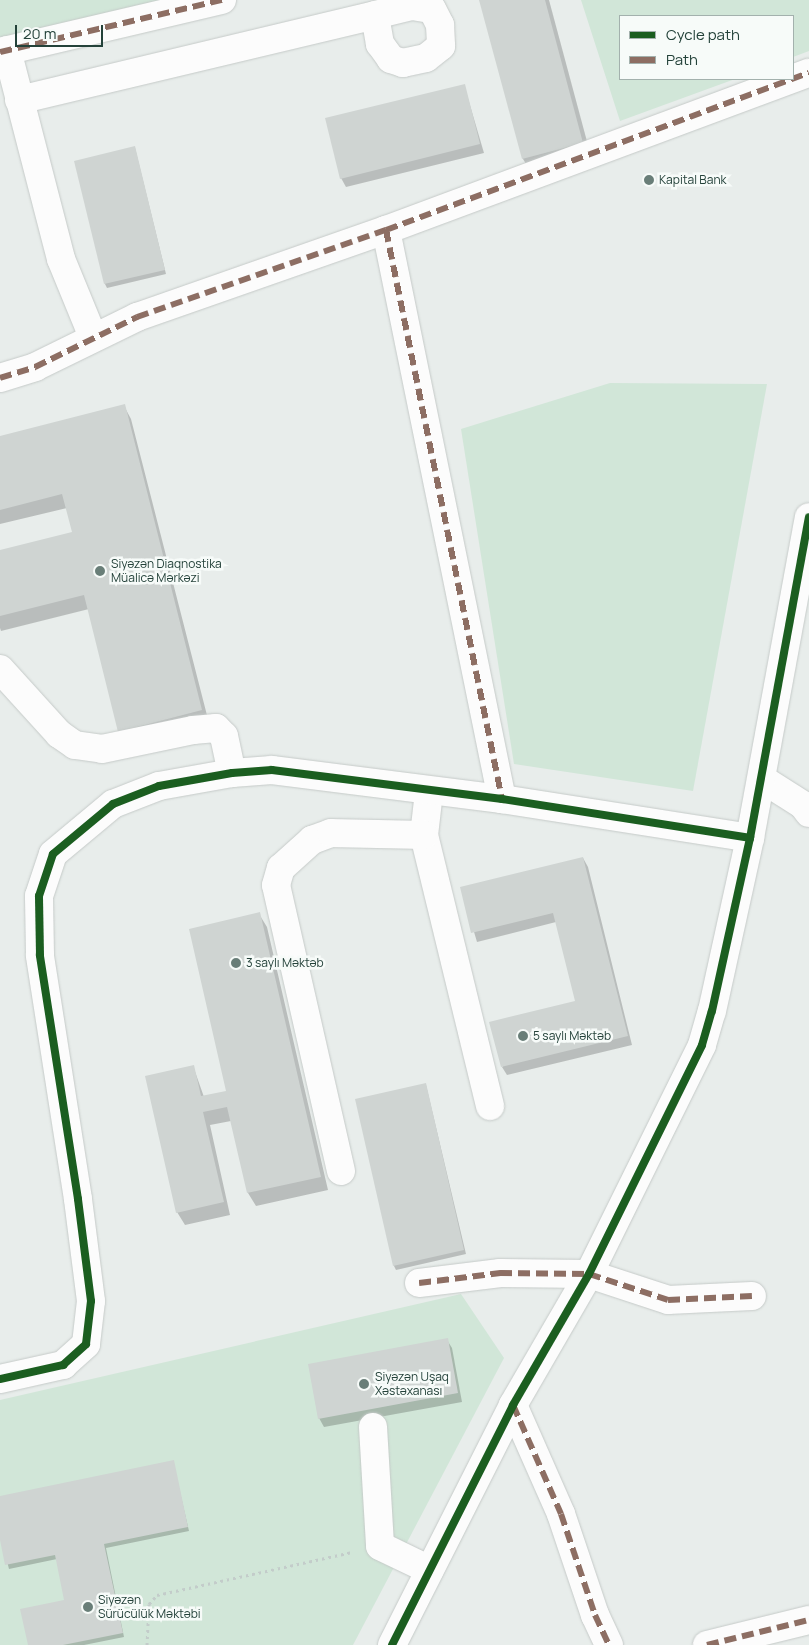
<!DOCTYPE html>
<meta charset="utf-8">
<style>
body{margin:0}
#map{position:relative;width:809px;height:1645px;overflow:hidden;background:#e8edeb;font-family:Manrope,sans-serif}
div>[style]{position:absolute}
[style*='--x']{left:calc(var(--x)*1px);top:calc(var(--y)*1px);width:calc(var(--w)*1px);rotate:calc(var(--a)*1deg)}
.green>*{inset:0;background:#d1e6d8}
.shadow>*{inset:0;background:#0003}
.building>*{inset:0;background:#cfd4d2}
.path>*{height:3px;margin-top:-1.5px;transform-origin:0;background:repeating-linear-gradient(90deg,#c3ccca 0 2.5px,transparent 0 6.5px)}
.roads{filter:drop-shadow(0 0 1px #c5cac8) drop-shadow(0 0 1px #c5cac8)}
.minor>*{height:28px;margin:-14px;padding:0 14px;transform-origin:14px;border-radius:14px;background:#fcfcfc}
.quiet>*{height:6px;margin-top:-3px;transform-origin:0;background:repeating-linear-gradient(90deg,#8d6e63 0 12px,transparent 0 18px)}
.cycleway>*{height:8px;margin:-4px;padding:0 4px;transform-origin:4px;border-radius:4px;background:#1b5e20}
.dots>*{width:14px;height:14px;translate:-50% -50%;box-sizing:border-box;border:2px solid #f7fbf9;border-radius:50%}
span{translate:-50% -50%;white-space:nowrap;text-align:center;line-height:1.15;-webkit-text-stroke:5px #f7fbf9;paint-order:stroke}
.poi-label{font-size:12px;color:#24423a}
.left{translate:0 -50%;text-align:left}
.legend{position:absolute;left:619px;top:15px;width:175px;height:65px;box-sizing:border-box;background:#f7fbf9;border:1px solid #a3b1ad;margin:0;padding:6px 9px;list-style:none;font-size:15px;color:#24423a}
.legend li{display:flex;align-items:center;gap:10px;height:25px}
.legend b{width:25px;border:1px solid #a3b1ad}
.scale{position:absolute;left:15px;top:25px;width:88px;height:22px;box-sizing:border-box;border:2px solid #24423a;border-top:0;padding-left:6px;font-size:15px;line-height:18px;white-space:nowrap;color:#24423a;-webkit-text-stroke:4px #f7fbf9;paint-order:stroke}
</style>
<div id="map">
<div class="green">
<i style="clip-path:polygon(0 0,173px 0,0 41px)"></i>
<i style="clip-path:polygon(581px 0,809px 0,809px 51px,793px 57px,793px 16px,620px 16px,620px 79px,735px 79px,620px 121px)"></i>
<i style="clip-path:polygon(610px 383px,767px 384px,693px 791px,514px 764px,461px 429px)"></i>
<i style="clip-path:polygon(461px 1294px,504px 1358px,353px 1645px,0 1645px,0 1400px)"></i>
</div>
<div class="shadow">
<i style="clip-path:polygon(481px 0,549px 0,592px 160px,533px 175px,523px 159px)"></i>
<i style="clip-path:polygon(464px 85px,484px 153px,346px 187px,341px 178px)"></i>
<i style="clip-path:polygon(135px 148px,166px 274px,107px 288px,105px 284px)"></i>
<i style="clip-path:polygon(124px 406px,131px 419px,209px 723px,119px 731px,89px 609px,1px 631px,0 628px,0 552px,73px 533px,67px 508px,0 524px,0 437px)"></i>
<i style="clip-path:polygon(583px 858px,588px 867px,632px 1045px,507px 1075px,502px 1067px,576px 1002px,556px 922px,477px 942px,461px 888px)"></i>
<i style="clip-path:polygon(259px 914px,267px 927px,328px 1190px,256px 1206px,248px 1193px,231px 1121px,210px 1125px,230px 1215px,185px 1225px,177px 1212px,193px 1066px,204px 1097px,228px 1092px)"></i>
<i style="clip-path:polygon(426px 1085px,466px 1254px,396px 1270px,394px 1266px)"></i>
<i style="clip-path:polygon(447px 1340px,452px 1348px,462px 1402px,324px 1427px,319px 1418px)"></i>
<i style="clip-path:polygon(173px 1462px,189px 1531px,106px 1548px,124px 1637px,84px 1645px,29px 1645px,66px 1601px,57px 1559px,9px 1569px,0 1534px,0 1497px)"></i>
</div>
<div class="building">
<i style="clip-path:polygon(479px 0,545px 0,583px 143px,522px 159px)"></i>
<i style="clip-path:polygon(465px 84px,480px 144px,340px 179px,325px 118px)"></i>
<i style="clip-path:polygon(135px 146px,165px 270px,104px 284px,74px 161px)"></i>
<i style="clip-path:polygon(125px 404px,202px 710px,118px 732px,84px 595px,0 616px,0 550px,72px 532px,62px 494px,0 510px,0 436px)"></i>
<i style="clip-path:polygon(583px 857px,628px 1036px,501px 1067px,489px 1022px,575px 1001px,553px 913px,471px 933px,460px 887px)"></i>
<i style="clip-path:polygon(260px 912px,321px 1177px,247px 1193px,227px 1107px,203px 1112px,224px 1202px,176px 1213px,145px 1076px,194px 1065px,201px 1096px,226px 1091px,189px 929px)"></i>
<i style="clip-path:polygon(426px 1083px,464px 1250px,393px 1266px,355px 1099px)"></i>
<i style="clip-path:polygon(448px 1338px,458px 1393px,318px 1419px,308px 1364px)"></i>
<i style="clip-path:polygon(174px 1460px,188px 1527px,104px 1544px,123px 1633px,63px 1645px,28px 1645px,20px 1609px,64px 1600px,55px 1555px,5px 1565px,0 1540px,0 1496px)"></i>
</div>
<div class="path">
<i style="--x:147;--y:1645;--w:41;--a:-87.2"></i>
<i style="--x:149;--y:1604;--w:12;--a:-48"></i>
<i style="--x:157;--y:1595;--w:201;--a:-12.4"></i>
</div>
<div class="roads">
<div class="minor">
<i style="--x:7;--y:50;--w:216;--a:75.5"></i>
<i style="--x:61;--y:259;--w:84;--a:67.7"></i>
<i style="--x:0;--y:52;--w:228;--a:-13.2"></i>
<i style="--x:19;--y:100;--w:366;--a:-13.4"></i>
<i style="--x:375;--y:15;--w:38;--a:-14"></i>
<i style="--x:412;--y:6;--w:20;--a:9"></i>
<i style="--x:432;--y:9;--w:18;--a:63"></i>
<i style="--x:440;--y:25;--w:21;--a:87"></i>
<i style="--x:441;--y:46;--w:19;--a:141"></i>
<i style="--x:426;--y:58;--w:24;--a:168"></i>
<i style="--x:403;--y:63;--w:13;--a:-162"></i>
<i style="--x:391;--y:59;--w:19;--a:-126"></i>
<i style="--x:380;--y:44;--w:29;--a:-100"></i>
<i style="--x:386;--y:230;--w:581;--a:78.48"></i>
<i style="--x:0;--y:378;--w:37;--a:-17"></i>
<i style="--x:35;--y:367;--w:114;--a:-26.1"></i>
<i style="--x:137;--y:317;--w:264;--a:-19.3"></i>
<i style="--x:386;--y:230;--w:451;--a:-20.4"></i>
<i style="--x:0;--y:669;--w:88;--a:47.8"></i>
<i style="--x:59;--y:734;--w:19;--a:35"></i>
<i style="--x:75;--y:745;--w:27;--a:8"></i>
<i style="--x:102;--y:749;--w:93;--a:-11.8"></i>
<i style="--x:193;--y:730;--w:23;--a:-5"></i>
<i style="--x:216;--y:728;--w:11;--a:45"></i>
<i style="--x:224;--y:736;--w:38;--a:78"></i>
<i style="--x:762;--y:779;--w:49;--a:32.4"></i>
<i style="--x:803;--y:805;--w:10;--a:53"></i>
<i style="--x:429;--y:792;--w:43;--a:96.6"></i>
<i style="--x:424;--y:835;--w:279;--a:76.3"></i>
<i style="--x:341;--y:1171;--w:293;--a:-102.8"></i>
<i style="--x:276;--y:885;--w:18;--a:-74"></i>
<i style="--x:281;--y:868;--w:42;--a:-42.1"></i>
<i style="--x:312;--y:840;--w:20;--a:-20"></i>
<i style="--x:331;--y:833;--w:93;--a:1.2"></i>
<i style="--x:419;--y:1283;--w:82;--a:-7"></i>
<i style="--x:500;--y:1273;--w:89;--a:0.6"></i>
<i style="--x:589;--y:1274;--w:83;--a:18.2"></i>
<i style="--x:668;--y:1300;--w:84;--a:-2.7"></i>
<i style="--x:0;--y:1379;--w:65;--a:-12.5"></i>
<i style="--x:63;--y:1365;--w:31;--a:-42"></i>
<i style="--x:86;--y:1344;--w:43;--a:-83.4"></i>
<i style="--x:91;--y:1301;--w:103;--a:-97.3"></i>
<i style="--x:78;--y:1199;--w:247;--a:-98.9"></i>
<i style="--x:40;--y:955;--w:59;--a:-91"></i>
<i style="--x:39;--y:896;--w:44;--a:-71.6"></i>
<i style="--x:53;--y:854;--w:78;--a:-39.8"></i>
<i style="--x:113;--y:804;--w:49;--a:-21.4"></i>
<i style="--x:159;--y:786;--w:74;--a:-10.1"></i>
<i style="--x:232;--y:773;--w:40;--a:-4.3"></i>
<i style="--x:272;--y:770;--w:232;--a:7.2"></i>
<i style="--x:502;--y:799;--w:251;--a:8.9"></i>
<i style="--x:513;--y:1405;--w:119;--a:66.2"></i>
<i style="--x:561;--y:1514;--w:107;--a:71.4"></i>
<i style="--x:595;--y:1615;--w:33;--a:65"></i>
<i style="--x:373;--y:1427;--w:119;--a:86.6"></i>
<i style="--x:380;--y:1546;--w:55;--a:25.6"></i>
<i style="--x:392;--y:1645;--w:269;--a:-63.2"></i>
<i style="--x:513;--y:1405;--w:151;--a:-59.9"></i>
<i style="--x:589;--y:1274;--w:255;--a:-63.7"></i>
<i style="--x:702;--y:1045;--w:35;--a:-74"></i>
<i style="--x:712;--y:1011;--w:177;--a:-77.6"></i>
<i style="--x:750;--y:838;--w:326;--a:-79.6"></i>
<i style="--x:707;--y:1645;--w:105;--a:-13.8"></i>
</div>
</div>
<div class="quiet">
<i style="--x:0;--y:52;--w:228;--a:-13.2"></i>
<i style="--x:386;--y:230;--w:581;--a:78.48"></i>
<i style="--x:0;--y:378;--w:37;--a:-17"></i>
<i style="--x:35;--y:367;--w:114;--a:-26.1"></i>
<i style="--x:137;--y:317;--w:264;--a:-19.3"></i>
<i style="--x:386;--y:230;--w:451;--a:-20.4"></i>
<i style="--x:419;--y:1283;--w:82;--a:-7"></i>
<i style="--x:500;--y:1273;--w:89;--a:0.6"></i>
<i style="--x:589;--y:1274;--w:83;--a:18.2"></i>
<i style="--x:668;--y:1300;--w:84;--a:-2.7"></i>
<i style="--x:513;--y:1405;--w:119;--a:66.2"></i>
<i style="--x:561;--y:1514;--w:107;--a:71.4"></i>
<i style="--x:595;--y:1615;--w:33;--a:65"></i>
<i style="--x:707;--y:1645;--w:105;--a:-13.8"></i>
</div>
<div class="cycleway">
<i style="--x:0;--y:1379;--w:65;--a:-12.5"></i>
<i style="--x:63;--y:1365;--w:31;--a:-42"></i>
<i style="--x:86;--y:1344;--w:43;--a:-83.4"></i>
<i style="--x:91;--y:1301;--w:103;--a:-97.3"></i>
<i style="--x:78;--y:1199;--w:247;--a:-98.9"></i>
<i style="--x:40;--y:955;--w:59;--a:-91"></i>
<i style="--x:39;--y:896;--w:44;--a:-71.6"></i>
<i style="--x:53;--y:854;--w:78;--a:-39.8"></i>
<i style="--x:113;--y:804;--w:49;--a:-21.4"></i>
<i style="--x:159;--y:786;--w:74;--a:-10.1"></i>
<i style="--x:232;--y:773;--w:40;--a:-4.3"></i>
<i style="--x:272;--y:770;--w:232;--a:7.2"></i>
<i style="--x:502;--y:799;--w:251;--a:8.9"></i>
<i style="--x:392;--y:1645;--w:269;--a:-63.2"></i>
<i style="--x:513;--y:1405;--w:151;--a:-59.9"></i>
<i style="--x:589;--y:1274;--w:255;--a:-63.7"></i>
<i style="--x:702;--y:1045;--w:35;--a:-74"></i>
<i style="--x:712;--y:1011;--w:177;--a:-77.6"></i>
<i style="--x:750;--y:838;--w:326;--a:-79.6"></i>
</div>
<div class="dots">
<i style="left:649px;top:180px;background:#697e78"></i>
<i style="left:100px;top:571px;background:#697e78"></i>
<i style="left:236px;top:963px;background:#697e78"></i>
<i style="left:523px;top:1036px;background:#697e78"></i>
<i style="left:364px;top:1384px;background:#697e78"></i>
<i style="left:88px;top:1607px;background:#697e78"></i>
</div>
<div class="poi-label">
<span class="left" style="left:659px;top:180px">Kapital Bank</span>
<span class="left" style="left:111px;top:571px">Siyəzən Diaqnostika<br>Müalicə Mərkəzi</span>
<span class="left" style="left:246px;top:963px">3 saylı Məktəb</span>
<span class="left" style="left:533px;top:1036px">5 saylı Məktəb</span>
<span class="left" style="left:375px;top:1384px">Siyəzən Uşaq<br>Xəstəxanası</span>
<span class="left" style="left:98px;top:1607px">Siyəzən<br>Sürücülük Məktəbi</span>
</div>
<ul class="legend">
<li><b style="height:6px;background:#1b5e20"></b>Cycle path</li>
<li><b style="height:6px;background:#8d6e63"></b>Path</li>
</ul>
<div class="scale">20 m</div>
</div>
